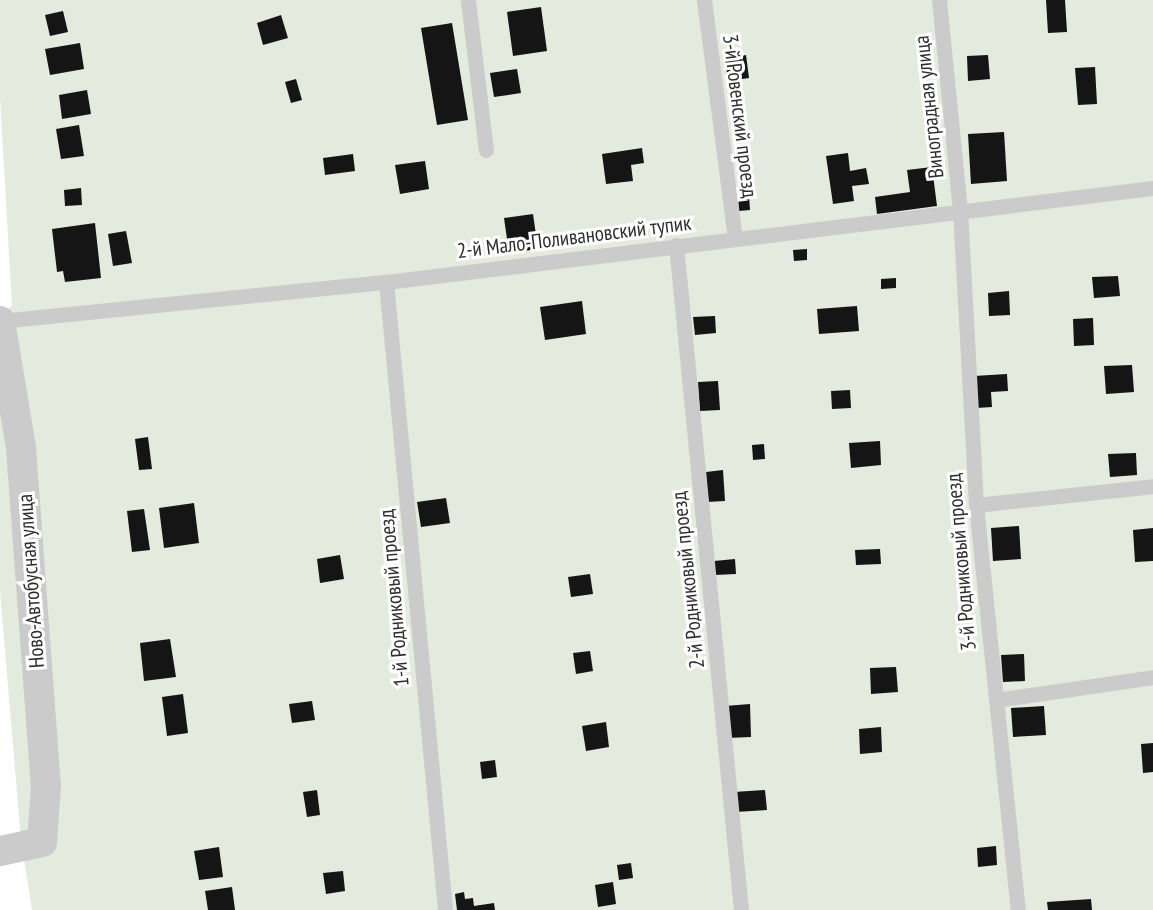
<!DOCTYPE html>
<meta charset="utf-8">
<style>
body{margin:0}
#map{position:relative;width:1153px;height:910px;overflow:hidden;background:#fff;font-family:"PT Sans Narrow",sans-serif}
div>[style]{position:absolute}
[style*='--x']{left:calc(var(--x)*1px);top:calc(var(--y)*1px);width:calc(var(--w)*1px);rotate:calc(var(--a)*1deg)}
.green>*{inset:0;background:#e4eadd}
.building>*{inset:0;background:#151515}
.lane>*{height:15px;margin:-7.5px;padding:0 7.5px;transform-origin:7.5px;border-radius:7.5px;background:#cbcbcb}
.street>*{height:30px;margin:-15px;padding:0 15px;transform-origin:15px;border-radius:15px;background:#cbcbcb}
span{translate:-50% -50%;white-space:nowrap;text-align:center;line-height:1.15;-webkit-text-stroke:6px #fff;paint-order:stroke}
.street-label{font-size:21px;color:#2e2e2e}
</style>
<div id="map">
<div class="green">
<i style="clip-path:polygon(0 0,1153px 0,1153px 910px,32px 910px,21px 840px,0 592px,0 315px,12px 306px,0 98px)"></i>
</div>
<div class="building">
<i style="clip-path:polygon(1046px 0,1065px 0,1067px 32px,1048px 33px)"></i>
<i style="clip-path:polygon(541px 7px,547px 51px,513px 56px,507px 12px)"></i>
<i style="clip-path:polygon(63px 11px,68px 32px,50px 36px,45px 15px)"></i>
<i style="clip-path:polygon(281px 15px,288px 38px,263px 45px,257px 23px)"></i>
<i style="clip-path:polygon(452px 23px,468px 120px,437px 125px,421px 28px)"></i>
<i style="clip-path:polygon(80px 43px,84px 69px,50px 75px,45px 49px)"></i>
<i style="clip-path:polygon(746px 55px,749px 78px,728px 81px,725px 59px)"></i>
<i style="clip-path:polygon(988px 55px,990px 79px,968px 81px,967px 56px)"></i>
<i style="clip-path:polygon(1095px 67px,1097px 104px,1078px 105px,1075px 68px)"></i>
<i style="clip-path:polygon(517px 69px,521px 93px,494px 97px,490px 73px)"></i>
<i style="clip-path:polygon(296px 79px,302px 100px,291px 103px,285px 82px)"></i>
<i style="clip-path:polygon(87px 90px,91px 114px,62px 119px,59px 95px)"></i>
<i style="clip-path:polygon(79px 125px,84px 156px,61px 159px,56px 129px)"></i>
<i style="clip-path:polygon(1004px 132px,1007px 181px,971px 184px,968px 134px)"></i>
<i style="clip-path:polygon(642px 148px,644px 163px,631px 165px,633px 181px,606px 184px,602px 154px)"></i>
<i style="clip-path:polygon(848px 153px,850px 171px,866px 168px,869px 184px,852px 186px,854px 201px,833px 204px,826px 156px)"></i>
<i style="clip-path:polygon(353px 154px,355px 171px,325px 175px,323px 158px)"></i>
<i style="clip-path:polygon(425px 161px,429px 189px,400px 194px,395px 165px)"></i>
<i style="clip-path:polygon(932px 167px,937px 206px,877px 214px,875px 197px,910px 192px,907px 170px)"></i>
<i style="clip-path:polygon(81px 188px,82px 205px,65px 206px,64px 190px)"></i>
<i style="clip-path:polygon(749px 196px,750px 210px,739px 211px,738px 198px)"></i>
<i style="clip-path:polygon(533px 214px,538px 249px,509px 253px,504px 218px)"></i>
<i style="clip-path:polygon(95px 223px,101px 278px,65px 282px,63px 271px,57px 272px,52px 229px)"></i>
<i style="clip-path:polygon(126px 231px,132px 263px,113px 266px,108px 234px)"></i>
<i style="clip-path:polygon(807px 249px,807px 260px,794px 261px,793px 250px)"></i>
<i style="clip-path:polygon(1118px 276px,1120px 296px,1094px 298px,1092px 277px)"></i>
<i style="clip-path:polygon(896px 278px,896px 288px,881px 289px,881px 279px)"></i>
<i style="clip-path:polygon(1009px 291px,1010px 315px,989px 316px,988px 293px)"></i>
<i style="clip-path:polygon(582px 301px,586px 334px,545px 340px,540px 307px)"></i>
<i style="clip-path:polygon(857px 306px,859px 331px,819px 334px,817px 309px)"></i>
<i style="clip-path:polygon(715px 316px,716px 333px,695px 335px,693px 317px)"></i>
<i style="clip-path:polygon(1093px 318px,1094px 345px,1074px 346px,1073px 319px)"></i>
<i style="clip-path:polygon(1132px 365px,1134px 392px,1106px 394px,1104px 366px)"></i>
<i style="clip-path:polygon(1007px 374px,1008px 391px,991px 392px,992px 407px,976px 408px,974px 376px)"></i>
<i style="clip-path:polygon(718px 381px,720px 410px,700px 411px,698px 382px)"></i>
<i style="clip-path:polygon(850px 390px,851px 408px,832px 409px,831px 391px)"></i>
<i style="clip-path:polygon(148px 437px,152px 469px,139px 470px,135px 439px)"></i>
<i style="clip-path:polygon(880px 441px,881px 465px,851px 468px,849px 443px)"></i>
<i style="clip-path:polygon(764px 444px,765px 459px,753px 460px,752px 445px)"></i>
<i style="clip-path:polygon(1136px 453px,1137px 475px,1110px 477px,1108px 454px)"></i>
<i style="clip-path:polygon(723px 470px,725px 501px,707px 502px,706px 472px)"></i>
<i style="clip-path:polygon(446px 498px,450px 523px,421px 527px,417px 502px)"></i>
<i style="clip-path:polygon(194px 503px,199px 543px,164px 548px,159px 508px)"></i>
<i style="clip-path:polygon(144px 509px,150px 550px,132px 552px,127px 511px)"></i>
<i style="clip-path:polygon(1019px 526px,1021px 559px,993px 561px,991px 528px)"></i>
<i style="clip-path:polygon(1153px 528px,1153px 561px,1135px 562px,1133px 530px)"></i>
<i style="clip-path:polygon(880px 549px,881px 564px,856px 565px,855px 550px)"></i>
<i style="clip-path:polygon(340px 555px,344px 579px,320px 583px,317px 559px)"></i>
<i style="clip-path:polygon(735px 559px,736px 574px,715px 575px,714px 561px)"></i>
<i style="clip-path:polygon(590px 574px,593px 594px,571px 597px,568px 577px)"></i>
<i style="clip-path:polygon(170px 639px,176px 677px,144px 681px,140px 643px)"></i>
<i style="clip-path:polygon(590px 651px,593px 671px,576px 674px,573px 653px)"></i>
<i style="clip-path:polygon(1024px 654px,1025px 681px,1003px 682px,1001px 655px)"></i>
<i style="clip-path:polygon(896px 667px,898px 692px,871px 694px,870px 668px)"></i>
<i style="clip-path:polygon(183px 694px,188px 733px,167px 736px,162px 697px)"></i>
<i style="clip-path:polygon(312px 701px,315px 720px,292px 723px,289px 704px)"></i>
<i style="clip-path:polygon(750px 704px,751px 737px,727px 738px,725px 706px)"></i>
<i style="clip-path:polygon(1044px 706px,1046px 735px,1013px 737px,1011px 708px)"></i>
<i style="clip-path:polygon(606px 722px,609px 747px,586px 751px,582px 726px)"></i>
<i style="clip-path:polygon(881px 727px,882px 752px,860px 754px,859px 729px)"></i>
<i style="clip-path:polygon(1153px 743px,1153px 772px,1143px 773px,1141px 744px)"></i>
<i style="clip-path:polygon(495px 760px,497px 777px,482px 779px,480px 762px)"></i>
<i style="clip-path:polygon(317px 790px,320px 815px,307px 817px,303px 792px)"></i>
<i style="clip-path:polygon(765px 790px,767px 810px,735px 812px,734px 792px)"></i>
<i style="clip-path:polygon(996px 846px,997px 865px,978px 867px,977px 848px)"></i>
<i style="clip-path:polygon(219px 847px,223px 877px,199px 880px,194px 851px)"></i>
<i style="clip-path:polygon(631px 863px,633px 878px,619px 880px,617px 865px)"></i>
<i style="clip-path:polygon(343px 871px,345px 891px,326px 894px,323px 873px)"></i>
<i style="clip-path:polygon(613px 882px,616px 904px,598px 907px,595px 885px)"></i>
<i style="clip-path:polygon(232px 887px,235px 910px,208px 910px,205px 891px)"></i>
<i style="clip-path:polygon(464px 892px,465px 899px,473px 898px,474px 906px,494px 903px,495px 910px,457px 910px,455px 894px)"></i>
<i style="clip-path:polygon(1091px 899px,1092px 910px,1048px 910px,1047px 902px)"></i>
</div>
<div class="lane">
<i style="--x:468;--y:0;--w:151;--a:83.2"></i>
<i style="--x:704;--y:0;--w:240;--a:82.6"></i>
<i style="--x:939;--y:0;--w:210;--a:84.3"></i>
<i style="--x:960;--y:209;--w:296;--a:86.9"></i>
<i style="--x:976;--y:505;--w:407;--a:84.1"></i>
<i style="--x:676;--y:245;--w:668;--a:84.42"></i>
<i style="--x:386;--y:282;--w:631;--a:84.63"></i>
<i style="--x:0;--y:321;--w:388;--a:-5.8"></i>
<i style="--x:386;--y:282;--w:773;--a:-6.99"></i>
<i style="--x:976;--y:505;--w:178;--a:-6.1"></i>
<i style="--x:996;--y:700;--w:159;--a:-8.3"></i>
</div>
<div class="street">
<i style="--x:0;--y:321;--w:129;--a:80.6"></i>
<i style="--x:21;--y:448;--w:338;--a:85.8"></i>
<i style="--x:46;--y:785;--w:57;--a:94"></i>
<i style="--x:42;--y:842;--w:43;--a:167.9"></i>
</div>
<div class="street-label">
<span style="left:929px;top:107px;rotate:-96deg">Виноградная улица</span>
<span style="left:740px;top:116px;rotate:83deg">3-й Ровенский проезд</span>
<span style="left:574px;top:237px;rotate:-7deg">2-й Мало-Поливановский тупик</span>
<span style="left:961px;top:562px;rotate:-95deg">3-й Родниковый проезд</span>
<span style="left:688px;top:580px;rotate:-96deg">2-й Родниковый проезд</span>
<span style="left:31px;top:581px;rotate:-94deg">Ново-Автобусная улица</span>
<span style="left:394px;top:598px;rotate:-95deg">1-й Родниковый проезд</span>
</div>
</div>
